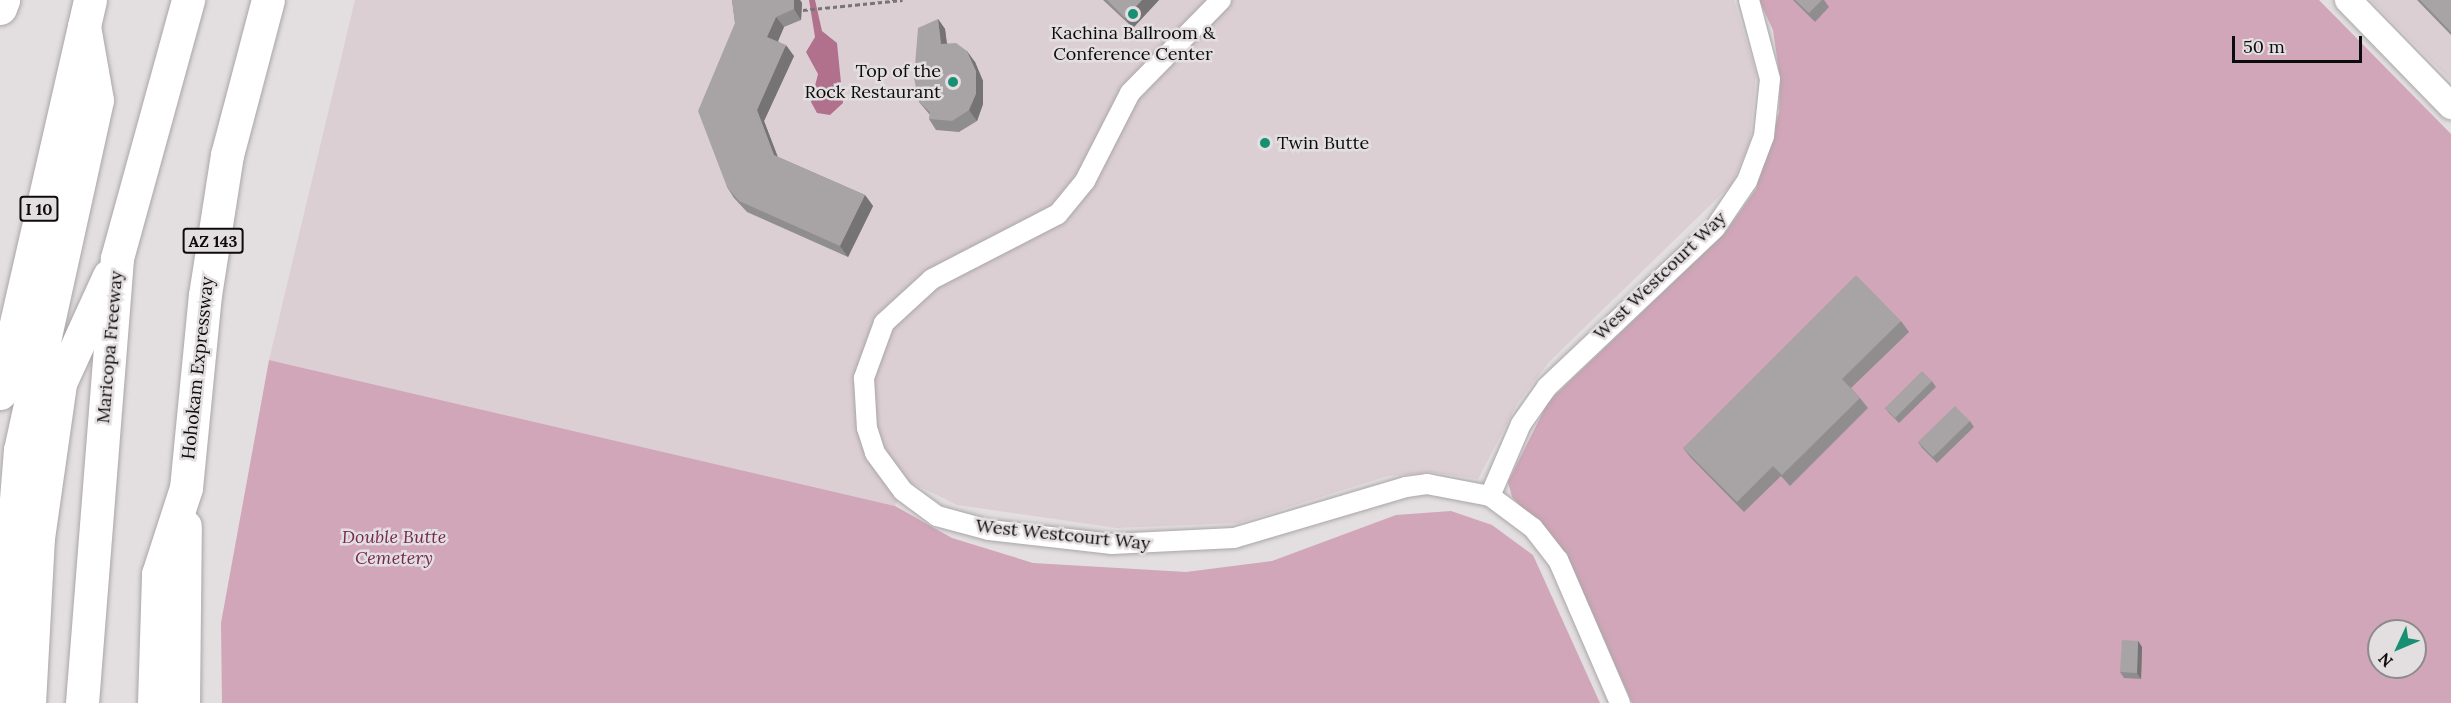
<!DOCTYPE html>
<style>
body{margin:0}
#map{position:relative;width:2451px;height:703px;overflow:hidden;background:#e3dee0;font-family:Lora,serif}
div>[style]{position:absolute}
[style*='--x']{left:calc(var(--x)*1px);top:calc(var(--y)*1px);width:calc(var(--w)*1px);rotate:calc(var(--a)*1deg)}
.built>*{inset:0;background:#dccfd4}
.green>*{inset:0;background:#d1a6b8}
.water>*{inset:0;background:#b1718d}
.path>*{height:3px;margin-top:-1.5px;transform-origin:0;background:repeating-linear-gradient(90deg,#787576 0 4.5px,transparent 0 7.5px)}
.roads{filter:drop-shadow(0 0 2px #aaa6a8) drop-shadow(0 0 2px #aaa6a8)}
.minor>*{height:20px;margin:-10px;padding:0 10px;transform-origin:10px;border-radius:10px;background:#fff}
.tertiary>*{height:26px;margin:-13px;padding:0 13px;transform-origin:13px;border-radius:13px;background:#fff}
.motorway>*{height:33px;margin:-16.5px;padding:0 16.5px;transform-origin:16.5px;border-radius:16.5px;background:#fff}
.wall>*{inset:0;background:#908d8f}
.shaded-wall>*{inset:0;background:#767374}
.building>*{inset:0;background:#a8a4a6}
.dots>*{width:16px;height:16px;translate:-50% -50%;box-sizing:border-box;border:3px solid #e3dee0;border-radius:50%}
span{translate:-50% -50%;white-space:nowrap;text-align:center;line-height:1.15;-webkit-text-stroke:5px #e3dee0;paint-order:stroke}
.shield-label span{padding:2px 4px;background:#e3dee0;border:2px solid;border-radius:4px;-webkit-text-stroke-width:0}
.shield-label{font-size:16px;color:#0d0c0c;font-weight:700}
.poi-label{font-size:18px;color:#0d0c0c}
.right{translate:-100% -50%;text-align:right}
.left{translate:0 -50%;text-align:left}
.street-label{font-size:18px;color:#0d0c0c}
.park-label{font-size:18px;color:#772951;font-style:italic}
.north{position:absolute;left:2367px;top:619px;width:60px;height:60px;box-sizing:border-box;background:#e3dee0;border:2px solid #8d8a8b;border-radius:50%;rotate:226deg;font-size:16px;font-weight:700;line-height:24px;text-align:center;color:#0d0c0c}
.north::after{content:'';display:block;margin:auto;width:21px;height:27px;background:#168f73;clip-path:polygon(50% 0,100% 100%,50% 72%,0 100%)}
.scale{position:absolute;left:2232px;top:36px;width:130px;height:27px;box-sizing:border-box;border:3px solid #0d0c0c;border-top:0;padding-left:8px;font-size:18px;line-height:21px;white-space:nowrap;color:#0d0c0c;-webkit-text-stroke:4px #e3dee0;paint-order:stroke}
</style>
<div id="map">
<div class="built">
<i style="clip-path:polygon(355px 0,1734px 0,1756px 74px,1750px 141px,1732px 184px,1549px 362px,1517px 404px,1478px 479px,1430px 472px,1388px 476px,1238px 523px,1117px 528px,957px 505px,908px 481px,895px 506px,269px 360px)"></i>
<i style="clip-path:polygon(2371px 0,2451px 0,2451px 81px)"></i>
</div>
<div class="green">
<i style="clip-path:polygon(evenodd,1759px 0,2319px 0,2451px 134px,2451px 703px,1632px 703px,1568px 557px,1512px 497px,1508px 482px,1548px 402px,1725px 233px,1756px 189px,1779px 113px,1780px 79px,1773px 30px,1759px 0,2379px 631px,2415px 631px,2415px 667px,2379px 667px,2379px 631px)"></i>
<i style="clip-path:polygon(269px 360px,895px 506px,952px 538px,1033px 563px,1186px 572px,1272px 561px,1396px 515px,1451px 511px,1492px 525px,1533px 555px,1600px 703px,222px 703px,221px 623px)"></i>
</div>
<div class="water">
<i style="clip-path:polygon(809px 0,815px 0,822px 31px,837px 43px,843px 103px,830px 115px,817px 113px,811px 102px,818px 74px,806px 52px,815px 37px)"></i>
</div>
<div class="path">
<i style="--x:803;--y:10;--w:100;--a:-5.8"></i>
</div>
<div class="roads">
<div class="minor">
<i style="--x:1221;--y:0;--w:130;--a:134.4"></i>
<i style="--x:1130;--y:93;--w:99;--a:117.1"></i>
<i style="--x:1085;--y:181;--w:43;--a:129.3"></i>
<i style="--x:1058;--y:214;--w:142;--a:152.7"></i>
<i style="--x:932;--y:279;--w:65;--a:137.5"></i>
<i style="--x:884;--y:323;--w:59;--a:110"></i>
<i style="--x:864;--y:378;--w:50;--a:86.6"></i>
<i style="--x:867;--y:428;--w:26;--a:72"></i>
<i style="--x:875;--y:453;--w:47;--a:53.6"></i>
<i style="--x:903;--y:491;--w:42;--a:36.3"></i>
<i style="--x:937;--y:516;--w:54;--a:15.1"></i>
<i style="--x:989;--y:530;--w:124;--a:6.5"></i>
<i style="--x:1112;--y:544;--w:122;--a:-2.8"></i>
<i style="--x:1234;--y:538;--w:179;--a:-16.5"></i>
<i style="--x:1406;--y:487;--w:21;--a:-8"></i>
<i style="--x:1427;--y:484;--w:64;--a:10.8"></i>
<i style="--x:1620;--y:703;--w:156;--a:-113.4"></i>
<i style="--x:1558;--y:560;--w:41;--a:-128"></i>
<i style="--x:1533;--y:528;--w:54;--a:-143.3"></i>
<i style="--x:1490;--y:496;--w:78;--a:-66.7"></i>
<i style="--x:1521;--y:424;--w:45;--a:-54.9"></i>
<i style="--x:1547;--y:387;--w:231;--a:-43.4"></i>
<i style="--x:1715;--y:228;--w:57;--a:-55.8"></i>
<i style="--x:1747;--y:181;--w:48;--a:-69.3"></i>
<i style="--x:1764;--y:136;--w:57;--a:-84"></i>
<i style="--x:1770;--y:79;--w:82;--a:-104.9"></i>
</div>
<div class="tertiary">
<i style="--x:2348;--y:0;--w:148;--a:45.8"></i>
</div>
<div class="motorway">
<i style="--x:0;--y:8;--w:9;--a:-69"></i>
<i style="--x:0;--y:393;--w:403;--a:-77.1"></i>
<i style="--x:0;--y:698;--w:249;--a:-85.4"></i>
<i style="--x:20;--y:450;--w:358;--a:-77.6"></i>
<i style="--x:97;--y:100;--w:75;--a:-100"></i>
<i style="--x:29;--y:703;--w:165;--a:-86.9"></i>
<i style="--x:38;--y:538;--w:157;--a:-81.9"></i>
<i style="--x:60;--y:383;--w:118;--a:-65.4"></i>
<i style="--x:82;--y:703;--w:446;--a:-85.5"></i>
<i style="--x:117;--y:258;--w:268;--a:-74.6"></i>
<i style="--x:154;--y:703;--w:129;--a:-88.2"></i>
<i style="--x:158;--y:574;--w:90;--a:-72"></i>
<i style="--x:186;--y:488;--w:194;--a:-84.4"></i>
<i style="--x:205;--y:295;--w:142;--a:-81.1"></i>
<i style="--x:227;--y:155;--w:160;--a:-75.2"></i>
<i style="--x:183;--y:703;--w:177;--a:-89.4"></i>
</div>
</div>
<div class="wall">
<i style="clip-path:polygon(732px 0,800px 0,802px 3px,801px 20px,784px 27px,778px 41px,794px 56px,764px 121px,778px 157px,865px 195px,873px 206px,848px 257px,747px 212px,734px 198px,727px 187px,735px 23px)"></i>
<i style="clip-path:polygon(1103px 0,1159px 0,1133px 28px)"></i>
<i style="clip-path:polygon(1793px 0,1824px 0,1829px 7px,1815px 22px)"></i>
<i style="clip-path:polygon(2417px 0,2451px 0,2451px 35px)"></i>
<i style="clip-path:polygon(938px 19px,945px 29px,947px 43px,975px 62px,983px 81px,983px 104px,977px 121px,959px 132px,936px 130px,929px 119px,930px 115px,919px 102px)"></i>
<i style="clip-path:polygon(1901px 321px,1909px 332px,1851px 388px,1860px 398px,1868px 408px,1790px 486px,1781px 476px,1744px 512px,1691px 458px,1683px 448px)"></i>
<i style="clip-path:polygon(1932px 381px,1936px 387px,1899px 423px,1889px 413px,1885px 408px)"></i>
<i style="clip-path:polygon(1970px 421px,1974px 427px,1937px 463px,1922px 448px,1918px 442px)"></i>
<i style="clip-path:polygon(2138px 641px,2142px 647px,2141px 679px,2124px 678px,2120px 672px)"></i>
</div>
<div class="shaded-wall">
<i style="clip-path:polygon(794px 0,800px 0,802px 3px,801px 20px,794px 9px)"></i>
<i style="clip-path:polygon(1142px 0,1159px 0,1133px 28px,1125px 18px)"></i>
<i style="clip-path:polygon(776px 17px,784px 27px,775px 48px,767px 37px)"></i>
<i style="clip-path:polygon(938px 19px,945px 29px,948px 54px,941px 44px)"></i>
<i style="clip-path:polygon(786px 45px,794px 56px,764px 121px,781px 166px,774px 155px,757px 110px)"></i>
<i style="clip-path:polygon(967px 51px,975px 62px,983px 81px,983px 104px,977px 121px,969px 110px)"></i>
<i style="clip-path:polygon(865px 195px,873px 206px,848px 257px,840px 246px)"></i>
<i style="clip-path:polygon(2138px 641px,2142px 647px,2141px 679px,2137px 673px)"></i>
</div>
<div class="building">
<i style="clip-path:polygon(732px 0,794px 0,794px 9px,776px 17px,767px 37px,786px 45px,757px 110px,774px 155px,865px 195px,840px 246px,739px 201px,727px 187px,698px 111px,735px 23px)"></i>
<i style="clip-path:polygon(1107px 0,1142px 0,1125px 18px)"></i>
<i style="clip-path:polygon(1795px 0,1822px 0,1809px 13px)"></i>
<i style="clip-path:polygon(2420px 0,2451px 0,2451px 32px)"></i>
<i style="clip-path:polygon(938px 19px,941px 44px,956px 43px,967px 51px,976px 71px,976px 94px,969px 110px,952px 121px,929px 119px,930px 112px,919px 102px,914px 78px,918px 28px)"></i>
<i style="clip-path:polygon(1856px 275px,1901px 321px,1842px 379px,1860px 398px,1782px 475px,1773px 466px,1737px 502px,1683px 448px)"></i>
<i style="clip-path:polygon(1922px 371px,1932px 381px,1895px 418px,1885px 408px)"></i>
<i style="clip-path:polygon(1955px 406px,1970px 421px,1933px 457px,1918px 442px)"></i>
<i style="clip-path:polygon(2122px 640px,2138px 641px,2137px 673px,2120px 672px)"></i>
</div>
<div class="dots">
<i style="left:1133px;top:14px;background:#168f73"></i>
<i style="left:953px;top:82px;background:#168f73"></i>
<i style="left:1265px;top:143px;background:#168f73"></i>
</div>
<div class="shield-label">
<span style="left:39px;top:209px">I 10</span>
<span style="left:213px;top:241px">AZ 143</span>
</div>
<div class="poi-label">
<span style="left:1133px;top:44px">Kachina Ballroom &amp;<br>Conference Center</span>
<span class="right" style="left:941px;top:82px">Top of the<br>Rock Restaurant</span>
<span class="left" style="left:1277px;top:143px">Twin Butte</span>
</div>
<div class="street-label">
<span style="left:1660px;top:276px;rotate:-44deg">West Westcourt Way</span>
<span style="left:110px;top:347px;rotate:-85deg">Maricopa Freeway</span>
<span style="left:198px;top:368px;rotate:-84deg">Hohokam Expressway</span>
<span style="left:1063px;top:535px;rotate:6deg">West Westcourt Way</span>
</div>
<div class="park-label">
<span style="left:394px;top:548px">Double Butte<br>Cemetery</span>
</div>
<div class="north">N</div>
<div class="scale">50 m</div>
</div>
